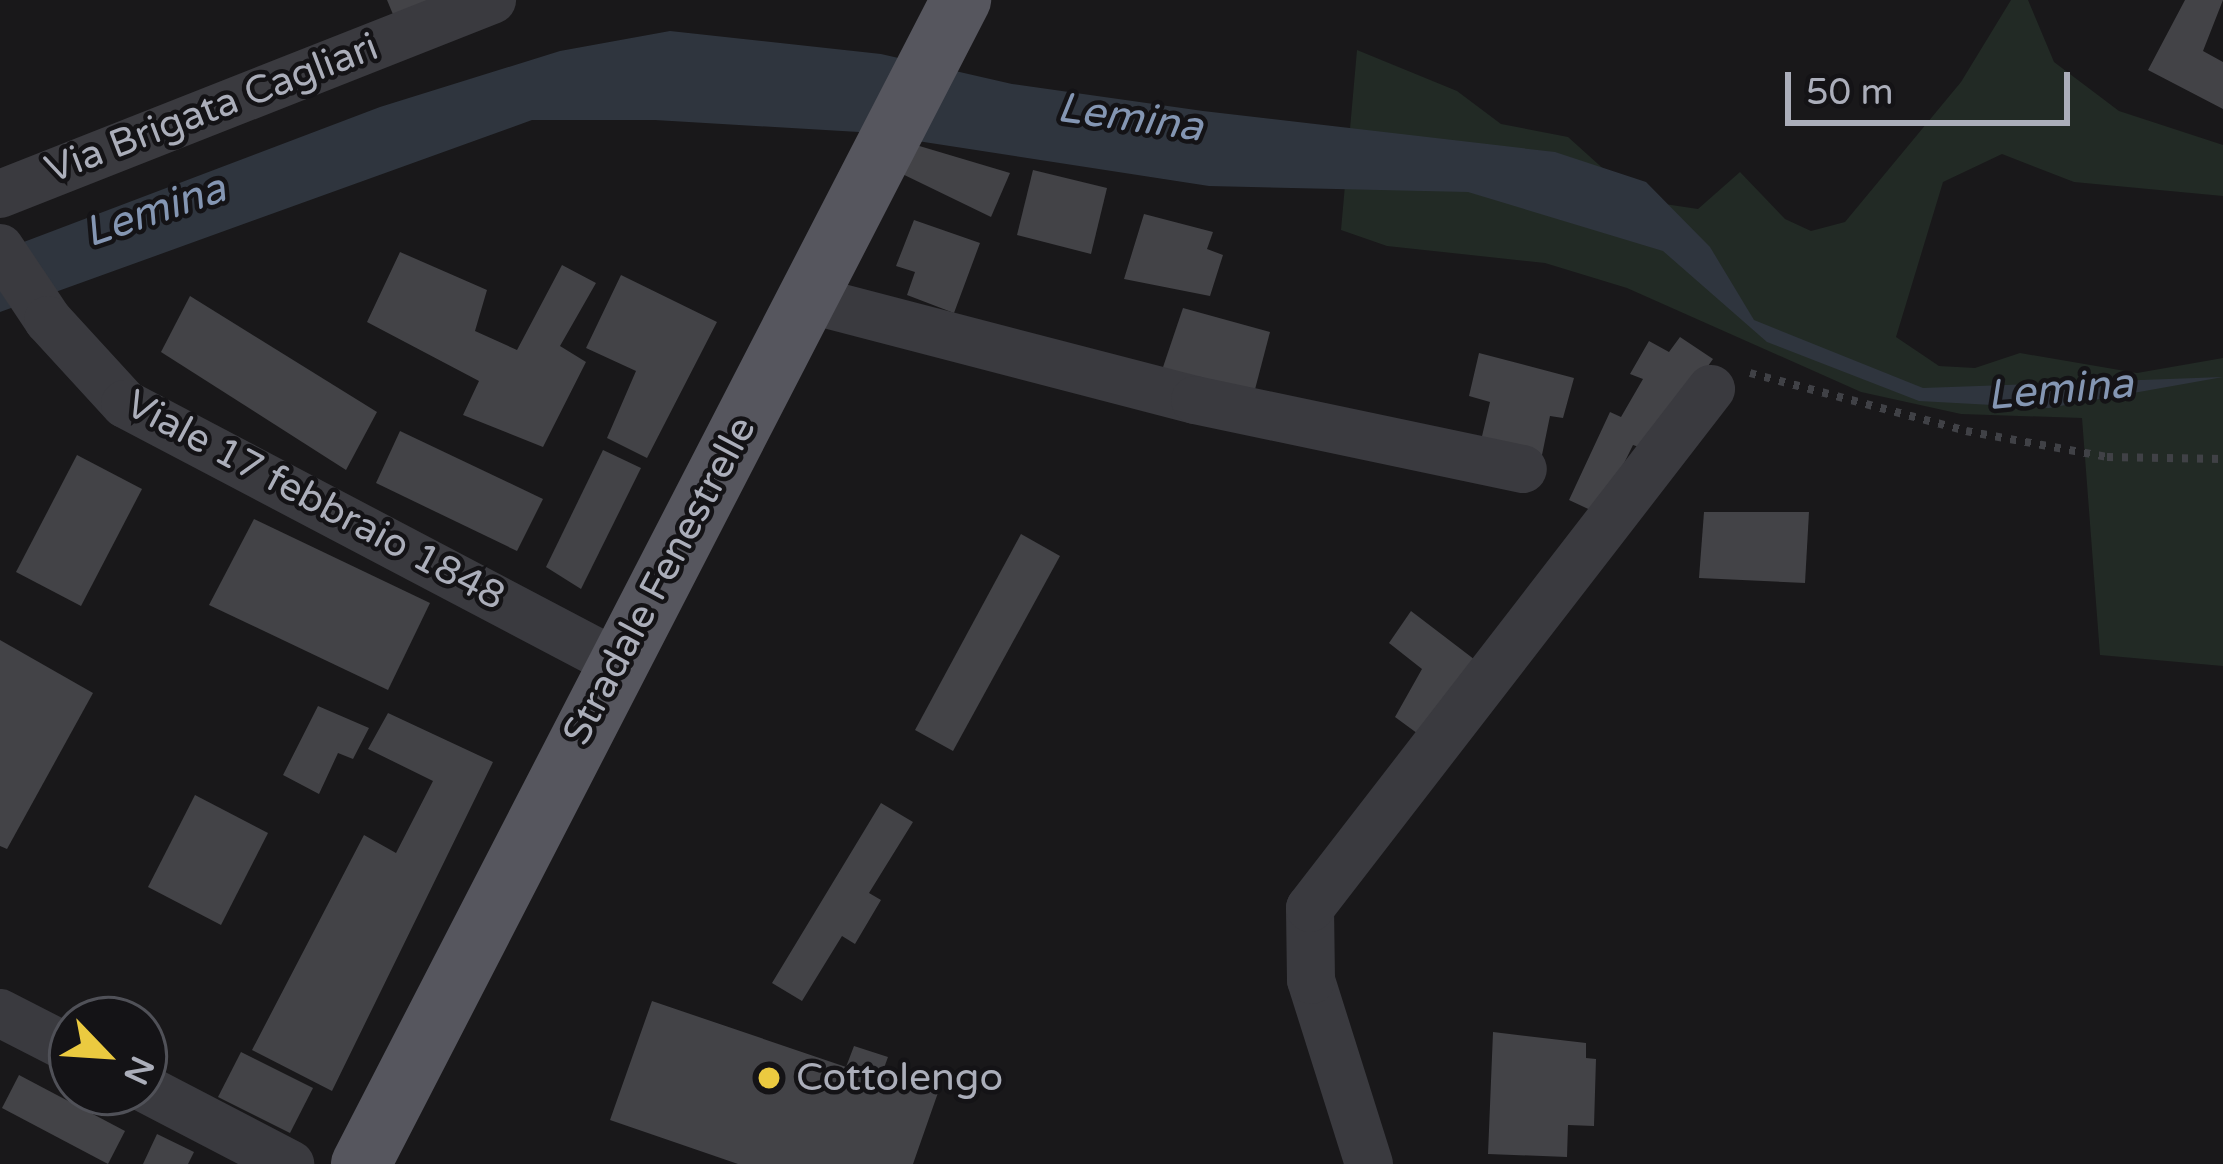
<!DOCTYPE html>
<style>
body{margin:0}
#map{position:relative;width:2223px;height:1164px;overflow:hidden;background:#19181a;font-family:"Varela Round",sans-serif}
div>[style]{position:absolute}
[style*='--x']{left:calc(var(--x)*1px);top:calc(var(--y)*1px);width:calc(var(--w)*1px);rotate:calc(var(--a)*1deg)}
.green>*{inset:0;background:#222a25}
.water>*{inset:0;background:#2f353e}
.building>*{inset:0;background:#434347}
.path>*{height:8px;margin-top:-4px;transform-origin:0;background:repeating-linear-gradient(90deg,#404146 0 6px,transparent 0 15px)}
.minor>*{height:48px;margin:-24px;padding:0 24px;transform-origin:24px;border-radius:24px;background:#3a3a3f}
.major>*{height:60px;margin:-30px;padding:0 30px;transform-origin:30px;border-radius:30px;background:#56565e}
.dots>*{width:33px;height:33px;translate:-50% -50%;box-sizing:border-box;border:6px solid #141316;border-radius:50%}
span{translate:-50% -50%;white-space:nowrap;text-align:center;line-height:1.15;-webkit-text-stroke:9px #141316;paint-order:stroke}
.street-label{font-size:39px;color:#abaeba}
.poi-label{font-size:39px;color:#abaeba}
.left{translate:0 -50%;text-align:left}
.water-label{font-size:42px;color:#8496b3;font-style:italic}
.north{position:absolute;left:48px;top:996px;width:120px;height:120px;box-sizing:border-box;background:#141316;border:3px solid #505158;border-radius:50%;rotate:115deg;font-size:33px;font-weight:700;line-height:48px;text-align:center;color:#abaeba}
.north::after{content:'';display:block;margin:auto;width:42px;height:54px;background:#ebca40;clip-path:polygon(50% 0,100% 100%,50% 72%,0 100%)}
.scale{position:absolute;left:1785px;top:72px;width:285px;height:54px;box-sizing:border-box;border:6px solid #abaeba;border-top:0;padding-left:15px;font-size:36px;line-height:42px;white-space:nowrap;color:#abaeba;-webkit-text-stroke:9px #141316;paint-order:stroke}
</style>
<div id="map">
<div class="green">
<i style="clip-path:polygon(2011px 0,2028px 0,2054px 62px,2119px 111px,2223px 145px,2223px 196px,2074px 182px,2002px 154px,1943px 182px,1896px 337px,1939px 366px,1975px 368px,2020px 353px,2137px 373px,2223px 358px,2223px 666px,2100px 655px,2082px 418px,1961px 414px,1861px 392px,1627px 288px,1545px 263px,1387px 246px,1341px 230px,1357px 50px,1457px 91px,1501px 124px,1568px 137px,1638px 200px,1698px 209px,1740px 172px,1785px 219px,1811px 231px,1845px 222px,1961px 82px)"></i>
</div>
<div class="water">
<i style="clip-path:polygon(670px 31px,881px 54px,1012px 84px,1203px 111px,1555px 152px,1646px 182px,1710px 247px,1754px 320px,1923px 388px,2223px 377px,2049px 408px,1919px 401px,1767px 342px,1663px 251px,1468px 192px,1209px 186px,859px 132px,655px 120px,532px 120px,0 312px,0 251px,380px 107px,560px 51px)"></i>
</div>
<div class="building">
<i style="clip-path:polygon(387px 0,456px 0,397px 24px)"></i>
<i style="clip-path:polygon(2185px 0,2223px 0,2203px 51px,2223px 62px,2223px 109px,2148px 70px)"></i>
<i style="clip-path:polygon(906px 142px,1010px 173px,991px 217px,892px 169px)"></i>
<i style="clip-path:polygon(1033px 170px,1107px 188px,1091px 254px,1017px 235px)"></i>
<i style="clip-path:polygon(1144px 214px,1213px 232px,1207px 249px,1223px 255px,1210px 296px,1124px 279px)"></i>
<i style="clip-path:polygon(914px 220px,980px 243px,954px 313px,907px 295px,915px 272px,896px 266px)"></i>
<i style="clip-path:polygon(400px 252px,487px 290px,475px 331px,517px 350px,562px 265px,596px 283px,560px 346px,586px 362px,543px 447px,463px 415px,479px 381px,367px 322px)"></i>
<i style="clip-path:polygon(621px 275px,717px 322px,647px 458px,607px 438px,636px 371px,586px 348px)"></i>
<i style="clip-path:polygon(190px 296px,377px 412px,346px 470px,161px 352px)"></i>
<i style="clip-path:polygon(1183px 308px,1270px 332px,1253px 397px,1160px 376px)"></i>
<i style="clip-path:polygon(1680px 337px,1713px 359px,1648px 450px,1633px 445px,1599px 514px,1569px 500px,1610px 412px,1621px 417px,1643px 379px,1630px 374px,1649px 341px,1669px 352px)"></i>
<i style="clip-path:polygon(1479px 353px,1574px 378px,1563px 418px,1550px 416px,1542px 455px,1479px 449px,1490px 402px,1469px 396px)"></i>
<i style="clip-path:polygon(400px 431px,543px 499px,517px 551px,376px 483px)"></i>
<i style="clip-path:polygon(603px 450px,641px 468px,581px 589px,546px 567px)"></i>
<i style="clip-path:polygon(77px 455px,142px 489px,81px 606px,16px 572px)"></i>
<i style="clip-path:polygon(1704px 512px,1809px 512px,1805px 583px,1699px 578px)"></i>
<i style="clip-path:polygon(254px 519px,430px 603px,388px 690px,209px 605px)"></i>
<i style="clip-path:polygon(1021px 534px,1060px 556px,953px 751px,915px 730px)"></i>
<i style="clip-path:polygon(1411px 611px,1483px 666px,1425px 739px,1395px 717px,1422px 669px,1389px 643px)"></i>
<i style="clip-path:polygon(0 640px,93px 693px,7px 849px,0 846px)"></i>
<i style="clip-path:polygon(318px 706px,369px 728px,353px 759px,338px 753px,319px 794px,283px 775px)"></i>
<i style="clip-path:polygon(388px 713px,493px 762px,332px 1091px,252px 1050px,364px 835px,396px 853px,433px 781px,368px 749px)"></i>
<i style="clip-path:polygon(195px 795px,268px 833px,221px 925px,148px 887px)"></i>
<i style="clip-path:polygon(881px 803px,913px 822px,869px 893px,881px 900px,855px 944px,842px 936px,802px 1001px,772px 983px)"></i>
<i style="clip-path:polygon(652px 1001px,846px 1067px,854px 1046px,888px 1057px,884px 1068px,940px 1087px,913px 1164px,738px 1164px,610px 1120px)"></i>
<i style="clip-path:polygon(1493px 1032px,1586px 1043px,1586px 1058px,1596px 1059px,1594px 1126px,1568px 1125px,1567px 1157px,1488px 1154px)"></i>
<i style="clip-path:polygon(241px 1052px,313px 1088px,290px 1133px,218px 1097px)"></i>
<i style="clip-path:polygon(19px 1075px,125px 1131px,108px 1164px,2px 1108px)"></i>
<i style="clip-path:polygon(157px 1134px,194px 1152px,188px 1164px,143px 1164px)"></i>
</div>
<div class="path">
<i style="--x:1750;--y:373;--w:224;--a:15"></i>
<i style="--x:1966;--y:431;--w:143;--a:10.4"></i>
<i style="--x:2107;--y:457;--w:116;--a:1"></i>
</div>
<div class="minor">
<i style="--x:0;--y:194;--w:529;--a:-21.52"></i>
<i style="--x:0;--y:248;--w:87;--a:56.3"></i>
<i style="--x:48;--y:320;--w:114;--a:47.5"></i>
<i style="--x:125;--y:404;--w:556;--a:27.76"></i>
<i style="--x:807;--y:299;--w:401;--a:14.6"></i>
<i style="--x:1195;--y:400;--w:335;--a:11.9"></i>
<i style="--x:0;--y:1013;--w:81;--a:27.2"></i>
<i style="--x:144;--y:1088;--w:165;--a:27.5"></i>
<i style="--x:1369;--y:1164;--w:193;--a:-107.5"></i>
<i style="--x:1311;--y:980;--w:72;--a:-90.8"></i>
<i style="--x:1310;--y:908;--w:656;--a:-52.31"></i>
</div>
<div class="major">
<i style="--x:361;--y:1164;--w:1310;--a:-62.73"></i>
</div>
<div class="dots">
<i style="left:769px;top:1078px;background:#ebca40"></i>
</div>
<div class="street-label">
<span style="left:212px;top:109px;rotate:-21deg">Via Brigata Cagliari</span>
<span style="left:315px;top:501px;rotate:28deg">Viale 17 febbraio 1848</span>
<span style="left:660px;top:581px;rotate:-62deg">Stradale Fenestrelle</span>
</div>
<div class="poi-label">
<span class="left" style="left:796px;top:1078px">Cottolengo</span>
</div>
<div class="water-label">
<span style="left:1130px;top:118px;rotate:8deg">Lemina</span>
<span style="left:155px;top:211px;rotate:-19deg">Lemina</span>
<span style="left:2060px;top:390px;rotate:-5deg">Lemina</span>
</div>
<div class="north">N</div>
<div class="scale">50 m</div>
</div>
